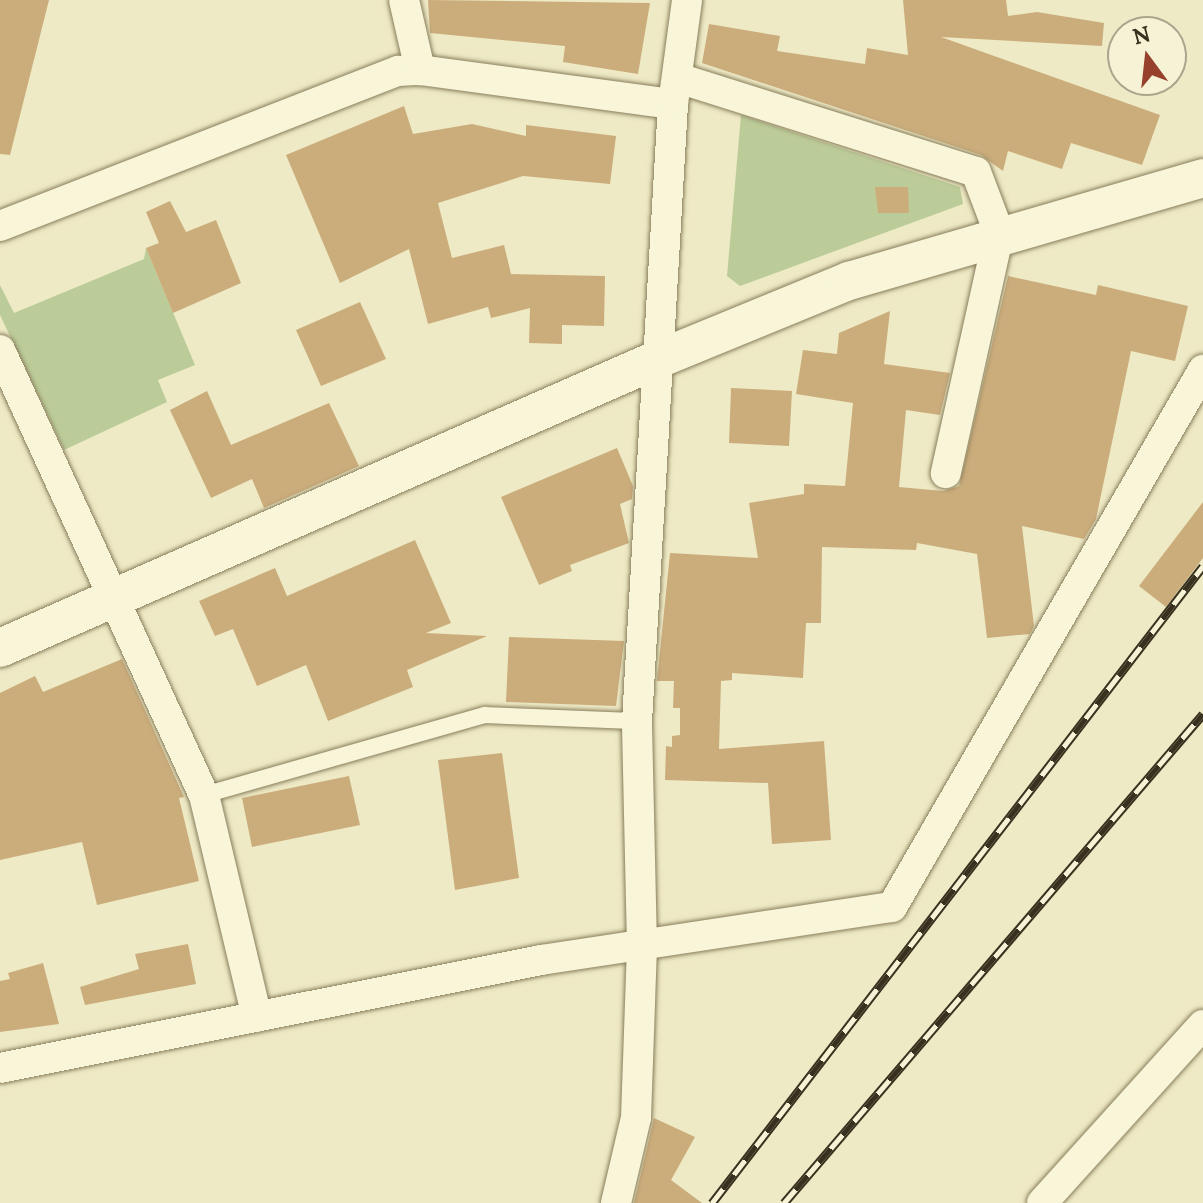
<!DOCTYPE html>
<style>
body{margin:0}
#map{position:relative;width:1203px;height:1203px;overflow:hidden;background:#eeeac5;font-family:Lora,serif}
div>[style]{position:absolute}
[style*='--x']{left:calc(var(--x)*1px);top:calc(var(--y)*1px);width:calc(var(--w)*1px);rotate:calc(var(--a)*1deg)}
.green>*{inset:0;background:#bccc99}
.building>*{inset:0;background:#cbad7c}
.roads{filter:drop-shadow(0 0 2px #897d5b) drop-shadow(0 0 2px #897d5b)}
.service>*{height:16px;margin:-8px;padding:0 8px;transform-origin:8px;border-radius:8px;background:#f8f5d9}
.minor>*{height:30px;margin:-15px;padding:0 15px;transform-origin:15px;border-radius:15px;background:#f8f5d9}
.tertiary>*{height:38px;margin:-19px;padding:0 19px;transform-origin:19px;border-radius:19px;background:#f8f5d9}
.rail>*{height:9px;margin-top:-4.5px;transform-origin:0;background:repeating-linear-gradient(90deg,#f5f2d5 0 18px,#39311f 0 36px);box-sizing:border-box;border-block:2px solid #39311f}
span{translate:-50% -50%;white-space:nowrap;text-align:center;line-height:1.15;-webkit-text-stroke:7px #f5f2d5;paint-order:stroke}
.north{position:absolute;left:1107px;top:16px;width:80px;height:80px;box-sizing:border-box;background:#f5f2d5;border:2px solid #aaa58c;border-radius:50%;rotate:345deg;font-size:22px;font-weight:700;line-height:32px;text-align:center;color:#39311f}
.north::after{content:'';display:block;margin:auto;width:28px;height:36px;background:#97412c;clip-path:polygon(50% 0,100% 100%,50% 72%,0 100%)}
</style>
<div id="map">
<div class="green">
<i style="clip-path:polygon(741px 115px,960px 187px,963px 204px,740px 286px,727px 276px)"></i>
<i style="clip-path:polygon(146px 248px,195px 365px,158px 380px,167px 402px,64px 450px,0 315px,0 285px,14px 313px,144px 259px)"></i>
</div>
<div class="building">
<i style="clip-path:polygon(0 0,49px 0,10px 155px,0 154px)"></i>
<i style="clip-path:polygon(428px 0,650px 3px,638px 74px,563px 62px,565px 46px,430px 33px)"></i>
<i style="clip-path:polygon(903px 0,1006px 0,1008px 16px,1037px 12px,1104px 23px,1102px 46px,941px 37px,1160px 115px,1142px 165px,1071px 143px,1062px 169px,1008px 151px,1003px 171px,981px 155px,702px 63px,709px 24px,780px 36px,777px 51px,865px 64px,867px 48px,908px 55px)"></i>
<i style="clip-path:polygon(404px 106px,413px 134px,472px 124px,526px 136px,526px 125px,616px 136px,610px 184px,523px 176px,438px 203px,452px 258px,504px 245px,511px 274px,605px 276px,604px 326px,562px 325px,562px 344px,529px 343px,530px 308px,491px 318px,488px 307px,428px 324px,409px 249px,340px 283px,286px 155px)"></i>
<i style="clip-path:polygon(875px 187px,908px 187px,909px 213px,878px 213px)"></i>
<i style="clip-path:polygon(170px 201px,186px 232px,216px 220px,241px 283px,173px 313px,146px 248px,159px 243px,146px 212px)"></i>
<i style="clip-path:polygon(1008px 276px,1096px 295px,1098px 285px,1188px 306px,1175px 361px,1131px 351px,1096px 519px,1084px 539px,1022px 526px,1034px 626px,1030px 634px,987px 638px,977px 554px,917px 543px,916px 550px,822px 547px,821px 623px,806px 623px,803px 678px,732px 673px,732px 680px,721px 681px,719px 749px,824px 741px,831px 840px,772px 844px,768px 783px,665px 780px,666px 746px,672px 747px,672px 736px,680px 735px,680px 708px,673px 708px,674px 681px,657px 681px,670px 553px,758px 558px,749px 503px,804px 494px,804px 484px,845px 486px,853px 403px,796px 394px,803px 350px,837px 354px,839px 333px,890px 311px,884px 364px,950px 373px,940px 415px,906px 410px,899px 487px,943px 491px,959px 486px)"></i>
<i style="clip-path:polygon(360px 302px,386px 359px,321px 386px,296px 330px)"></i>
<i style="clip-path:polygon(731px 388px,792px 391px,789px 446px,729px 443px)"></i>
<i style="clip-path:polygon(207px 391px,231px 445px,329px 403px,359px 466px,264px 508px,252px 479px,211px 498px,170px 410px)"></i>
<i style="clip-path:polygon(617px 448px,633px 486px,632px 499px,620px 504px,629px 543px,570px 565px,572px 571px,539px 585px,501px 497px)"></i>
<i style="clip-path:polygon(1203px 502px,1203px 558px,1166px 607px,1139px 586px)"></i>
<i style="clip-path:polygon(415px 540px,451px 623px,426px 633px,487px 636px,407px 670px,413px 687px,328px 721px,306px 665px,257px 686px,233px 629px,215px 636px,199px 601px,275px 568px,287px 596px)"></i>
<i style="clip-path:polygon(509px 637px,624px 641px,616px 706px,506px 702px)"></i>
<i style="clip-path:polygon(122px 659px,184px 797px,179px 798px,199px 881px,97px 905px,82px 842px,0 860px,0 693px,35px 676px,43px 692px)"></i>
<i style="clip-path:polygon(502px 753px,519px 878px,455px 890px,438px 760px)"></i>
<i style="clip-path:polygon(349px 776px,360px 825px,252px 847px,242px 798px)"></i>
<i style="clip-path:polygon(188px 944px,196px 984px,85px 1005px,80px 987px,139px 969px,135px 954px)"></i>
<i style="clip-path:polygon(43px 963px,59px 1024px,0 1032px,0 981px,10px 979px,8px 973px)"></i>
<i style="clip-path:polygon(654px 1118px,695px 1137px,671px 1180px,702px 1203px,634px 1203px)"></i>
</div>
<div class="roads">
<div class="service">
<i style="--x:204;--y:795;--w:292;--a:-15.9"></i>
<i style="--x:485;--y:715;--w:152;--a:2.3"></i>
</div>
<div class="minor">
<i style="--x:404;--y:0;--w:72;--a:77.1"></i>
<i style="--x:678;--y:78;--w:312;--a:17.5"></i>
<i style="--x:976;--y:172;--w:65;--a:69.3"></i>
<i style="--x:999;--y:233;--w:246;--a:102.5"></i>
<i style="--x:0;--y:226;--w:427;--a:-21.3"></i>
<i style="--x:398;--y:71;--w:22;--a:-3"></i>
<i style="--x:420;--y:70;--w:255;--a:7.7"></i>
<i style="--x:0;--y:350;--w:490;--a:65.4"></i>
<i style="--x:204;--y:795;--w:228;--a:76.6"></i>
<i style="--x:0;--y:1068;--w:552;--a:-11.29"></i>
<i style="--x:541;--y:960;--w:355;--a:-8.6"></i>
<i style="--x:892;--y:907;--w:621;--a:-59.92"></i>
<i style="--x:616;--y:1203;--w:87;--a:-76.8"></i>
<i style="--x:636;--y:1118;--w:172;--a:-88"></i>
<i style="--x:642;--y:946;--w:225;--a:-91.3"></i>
<i style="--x:637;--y:721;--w:618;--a:-86.66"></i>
<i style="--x:673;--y:104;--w:105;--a:-82.3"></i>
<i style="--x:1042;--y:1203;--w:240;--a:-47.9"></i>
</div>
<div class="tertiary">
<i style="--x:0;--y:648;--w:716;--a:-23.7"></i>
<i style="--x:656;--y:360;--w:209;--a:-22.3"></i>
<i style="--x:849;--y:281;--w:369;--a:-16.2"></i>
</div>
</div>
<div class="rail">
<i style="--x:712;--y:1203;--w:804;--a:-52.37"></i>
<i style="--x:784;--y:1203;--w:644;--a:-49.41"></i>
</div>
<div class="north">N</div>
</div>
